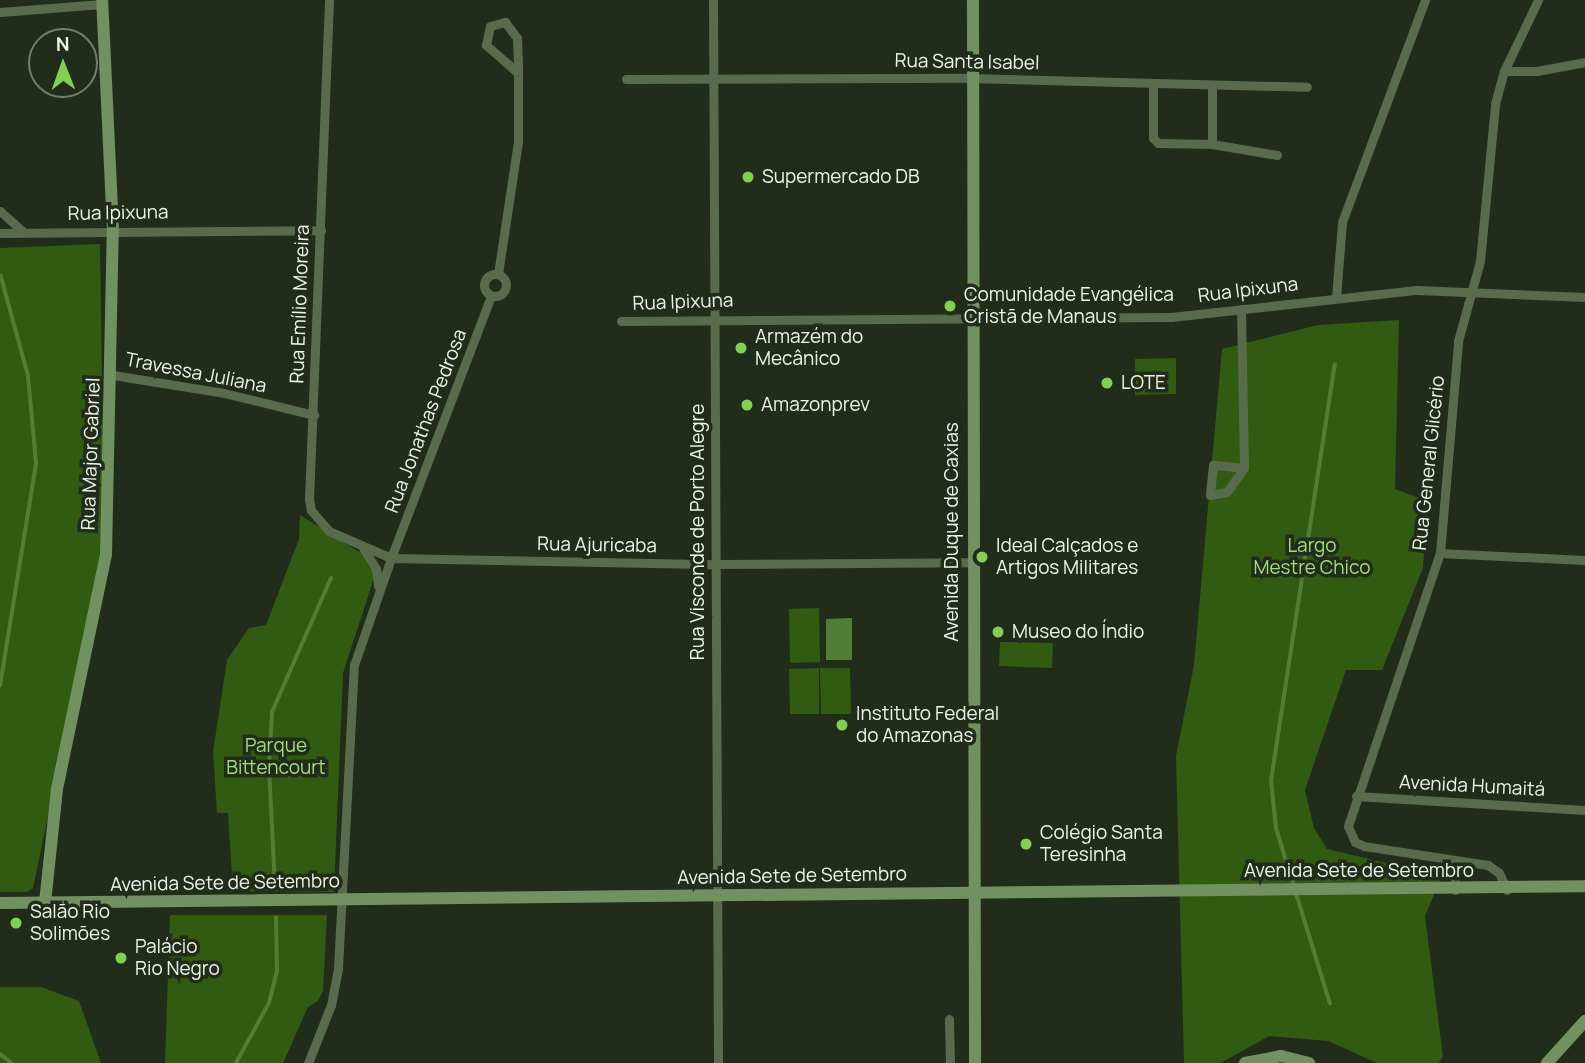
<!DOCTYPE html>
<meta charset="utf-8">
<style>
body{margin:0}
#map{position:relative;width:1585px;height:1063px;overflow:hidden;background:#212c1b;font-family:Manrope,sans-serif}
div>[style]{position:absolute}
[style*='--x']{left:calc(var(--x)*1px);top:calc(var(--y)*1px);width:calc(var(--w)*1px);rotate:calc(var(--a)*1deg)}
.green>*{inset:0;background:#315b11}
.water>*{inset:0;background:#517e36}
.stream>*{height:3.5px;margin:-1.75px;padding:0 1.75px;transform-origin:1.75px;border-radius:1.75px;background:#517e36}
.street>*{height:9px;margin:-4.5px;padding:0 4.5px;transform-origin:4.5px;border-radius:4.5px;background:#586b4d}
.street>.ring{margin:-4.5px;padding:0;box-sizing:content-box;background:none;border:9px solid #586b4d;border-radius:50%}
.secondary>*{height:12px;margin:-6px;padding:0 6px;transform-origin:6px;border-radius:6px;background:#729161}
.dots>*{width:19px;height:19px;translate:-50% -50%;box-sizing:border-box;border:4px solid #212c1b;border-radius:50%}
span{translate:-50% -50%;white-space:nowrap;text-align:center;line-height:1.15;-webkit-text-stroke:7px #212c1b;paint-order:stroke}
.street-label{font-size:19px;color:#edf4e9}
.poi-label{font-size:19px;color:#edf4e9}
.left{translate:0 -50%;text-align:left}
.park-label{font-size:19px;color:#9fde7b}
.north{position:absolute;left:28px;top:28px;width:70px;height:70px;box-sizing:border-box;background:#212c1b;border:2px solid #737c6d;border-radius:50%;rotate:359deg;font-size:19px;font-weight:700;line-height:28px;text-align:center;color:#edf4e9}
.north::after{content:'';display:block;margin:auto;width:24px;height:32px;background:#82d04f;clip-path:polygon(50% 0,100% 100%,50% 72%,0 100%)}
</style>
<div id="map">
<div class="green">
<i style="clip-path:polygon(100px 244px,104px 511px,98px 578px,33px 888px,27px 892px,0 892px,0 248px)"></i>
<i style="clip-path:polygon(1399px 320px,1395px 489px,1427px 501px,1423px 568px,1382px 670px,1346px 670px,1305px 790px,1314px 828px,1327px 849px,1442px 876px,1425px 916px,1443px 1057px,1438px 1063px,1377px 1063px,1328px 1041px,1269px 1036px,1221px 1063px,1184px 1063px,1176px 756px,1194px 665px,1222px 349px,1318px 325px)"></i>
<i style="clip-path:polygon(1176px 358px,1176px 394px,1135px 395px,1135px 359px)"></i>
<i style="clip-path:polygon(300px 515px,361px 553px,375px 575px,343px 673px,334px 892px,233px 891px,228px 813px,217px 813px,213px 752px,227px 660px,249px 628px,266px 625px,299px 539px)"></i>
<i style="clip-path:polygon(819px 608px,820px 662px,790px 663px,789px 609px)"></i>
<i style="clip-path:polygon(1000px 642px,1053px 643px,1052px 668px,999px 666px)"></i>
<i style="clip-path:polygon(819px 668px,819px 714px,790px 714px,789px 669px)"></i>
<i style="clip-path:polygon(820px 668px,850px 668px,851px 714px,821px 714px)"></i>
<i style="clip-path:polygon(170px 915px,327px 915px,323px 991px,318px 1001px,308px 1007px,283px 1063px,165px 1063px)"></i>
<i style="clip-path:polygon(0 987px,41px 987px,79px 1001px,101px 1063px,0 1063px)"></i>
</div>
<div class="water">
<i style="clip-path:polygon(852px 618px,852px 660px,826px 660px,826px 619px)"></i>
</div>
<div class="stream">
<i style="--x:0;--y:686;--w:226;--a:-80.8"></i>
<i style="--x:36;--y:463;--w:87;--a:-95.3"></i>
<i style="--x:28;--y:376;--w:103;--a:-105.3"></i>
<i style="--x:275;--y:886;--w:118;--a:-92.9"></i>
<i style="--x:269;--y:768;--w:56;--a:-86.9"></i>
<i style="--x:272;--y:712;--w:146;--a:-66.2"></i>
<i style="--x:1330;--y:1004;--w:183;--a:-107.1"></i>
<i style="--x:1276;--y:829;--w:48;--a:-95.9"></i>
<i style="--x:1271;--y:781;--w:421;--a:-81.3"></i>
<i style="--x:0;--y:1054;--w:15;--a:37"></i>
<i style="--x:236;--y:1063;--w:68;--a:-61.2"></i>
<i style="--x:269;--y:1003;--w:32;--a:-76"></i>
<i style="--x:277;--y:972;--w:54;--a:-91.1"></i>
</div>
<div class="street">
<i style="--x:713;--y:0;--w:1063;--a:89.73"></i>
<i style="--x:0;--y:12;--w:102;--a:-4.5"></i>
<i style="--x:505;--y:22;--w:20;--a:53"></i>
<i style="--x:517;--y:38;--w:35;--a:88"></i>
<i style="--x:518;--y:73;--w:43;--a:-138.8"></i>
<i style="--x:486;--y:45;--w:19;--a:-78"></i>
<i style="--x:490;--y:26;--w:16;--a:-15"></i>
<i style="--x:1504;--y:71;--w:33;--a:0"></i>
<i style="--x:1537;--y:71;--w:49;--a:-10.6"></i>
<i style="--x:626;--y:79;--w:344;--a:-0.2"></i>
<i style="--x:970;--y:78;--w:337;--a:1.5"></i>
<i style="--x:1153;--y:86;--w:52;--a:90"></i>
<i style="--x:1153;--y:138;--w:7;--a:45"></i>
<i style="--x:1158;--y:143;--w:54;--a:1.1"></i>
<i style="--x:1212;--y:144;--w:66;--a:9.6"></i>
<i style="--x:1212;--y:144;--w:57;--a:-90"></i>
<i style="--x:0;--y:211;--w:31;--a:42"></i>
<i style="--x:0;--y:233;--w:321;--a:-0.5"></i>
<i class="ring" style="left:484px;top:274px;width:13px;height:13px"></i>
<i style="--x:498;--y:274;--w:134;--a:-81.4"></i>
<i style="--x:518;--y:142;--w:69;--a:-90"></i>
<i style="--x:491;--y:296;--w:280;--a:110.9"></i>
<i style="--x:391;--y:558;--w:325;--a:1.1"></i>
<i style="--x:716;--y:564;--w:255;--a:-0.4"></i>
<i style="--x:1336;--y:297;--w:75;--a:-85.4"></i>
<i style="--x:1342;--y:222;--w:237;--a:-69.5"></i>
<i style="--x:1241;--y:309;--w:159;--a:88.9"></i>
<i style="--x:1244;--y:468;--w:31;--a:-174"></i>
<i style="--x:1213;--y:465;--w:30;--a:96"></i>
<i style="--x:1210;--y:495;--w:17;--a:-10"></i>
<i style="--x:1227;--y:492;--w:29;--a:-55"></i>
<i style="--x:621;--y:321;--w:550;--a:-0.42"></i>
<i style="--x:1171;--y:317;--w:247;--a:-6.3"></i>
<i style="--x:1417;--y:290;--w:168;--a:2.4"></i>
<i style="--x:113;--y:375;--w:112;--a:9.2"></i>
<i style="--x:224;--y:393;--w:93;--a:13.7"></i>
<i style="--x:363;--y:548;--w:25;--a:58"></i>
<i style="--x:376;--y:569;--w:17;--a:83"></i>
<i style="--x:1440;--y:553;--w:145;--a:2.8"></i>
<i style="--x:1356;--y:796;--w:229;--a:3.5"></i>
<i style="--x:1455;--y:890;--w:26;--a:-88"></i>
<i style="--x:1507;--y:890;--w:19;--a:-115"></i>
<i style="--x:1499;--y:873;--w:14;--a:-144"></i>
<i style="--x:1488;--y:865;--w:125;--a:-171.3"></i>
<i style="--x:1364;--y:846;--w:10;--a:-156"></i>
<i style="--x:1355;--y:842;--w:17;--a:-114"></i>
<i style="--x:1348;--y:826;--w:288;--a:-71.4"></i>
<i style="--x:1440;--y:553;--w:213;--a:-85.1"></i>
<i style="--x:1458;--y:341;--w:83;--a:-74.6"></i>
<i style="--x:1480;--y:261;--w:158;--a:-84.5"></i>
<i style="--x:1495;--y:104;--w:34;--a:-75"></i>
<i style="--x:1504;--y:71;--w:79;--a:-64.4"></i>
<i style="--x:949;--y:1019;--w:44;--a:88.7"></i>
<i style="--x:308;--y:1063;--w:62;--a:-68.4"></i>
<i style="--x:331;--y:1005;--w:38;--a:-79"></i>
<i style="--x:338;--y:968;--w:303;--a:-87"></i>
<i style="--x:354;--y:665;--w:113;--a:-70.9"></i>
<i style="--x:391;--y:558;--w:68;--a:-156.5"></i>
<i style="--x:329;--y:531;--w:28;--a:-131"></i>
<i style="--x:311;--y:510;--w:11;--a:-100"></i>
<i style="--x:309;--y:499;--w:499;--a:-87.7"></i>
</div>
<div class="secondary">
<i style="--x:973;--y:0;--w:1063;--a:89.89"></i>
<i style="--x:0;--y:903;--w:1585;--a:-0.61"></i>
<i style="--x:45;--y:903;--w:115;--a:-84"></i>
<i style="--x:57;--y:789;--w:240;--a:-78.2"></i>
<i style="--x:106;--y:554;--w:324;--a:-88.8"></i>
<i style="--x:113;--y:230;--w:230;--a:-92.7"></i>
<i style="--x:1245;--y:1063;--w:37;--a:-11"></i>
<i style="--x:1281;--y:1056;--w:29;--a:14"></i>
<i style="--x:1547;--y:1063;--w:57;--a:-47.9"></i>
</div>
<div class="dots">
<i style="left:748px;top:177px;background:#82d04f"></i>
<i style="left:950px;top:306px;background:#82d04f"></i>
<i style="left:741px;top:348px;background:#82d04f"></i>
<i style="left:1107px;top:383px;background:#82d04f"></i>
<i style="left:747px;top:405px;background:#82d04f"></i>
<i style="left:982px;top:557px;background:#82d04f"></i>
<i style="left:998px;top:632px;background:#82d04f"></i>
<i style="left:842px;top:725px;background:#82d04f"></i>
<i style="left:1026px;top:844px;background:#82d04f"></i>
<i style="left:16px;top:923px;background:#82d04f"></i>
<i style="left:121px;top:958px;background:#82d04f"></i>
</div>
<div class="street-label">
<span style="left:967px;top:62px;rotate:1deg">Rua Santa Isabel</span>
<span style="left:118px;top:213px;rotate:-1deg">Rua Ipixuna</span>
<span style="left:1248px;top:290px;rotate:-7deg">Rua Ipixuna</span>
<span style="left:683px;top:302px;rotate:-2deg">Rua Ipixuna</span>
<span style="left:300px;top:304px;rotate:-88deg">Rua Emílio Moreira</span>
<span style="left:196px;top:373px;rotate:11deg">Travessa Juliana</span>
<span style="left:426px;top:421px;rotate:-69deg">Rua Jonathas Pedrosa</span>
<span style="left:91px;top:454px;rotate:-88deg">Rua Major Gabriel</span>
<span style="left:1429px;top:463px;rotate:-84deg">Rua General Glicério</span>
<span style="left:698px;top:532px;rotate:-90deg">Rua Visconde de Porto Alegre</span>
<span style="left:952px;top:532px;rotate:-90deg">Avenida Duque de Caxias</span>
<span style="left:597px;top:545px;rotate:1deg">Rua Ajuricaba</span>
<span style="left:1472px;top:786px;rotate:3deg">Avenida Humaitá</span>
<span style="left:1359px;top:871px">Avenida Sete de Setembro</span>
<span style="left:792px;top:876px;rotate:-1deg">Avenida Sete de Setembro</span>
<span style="left:225px;top:883px;rotate:-1deg">Avenida Sete de Setembro</span>
</div>
<div class="poi-label">
<span class="left" style="left:762px;top:177px">Supermercado DB</span>
<span class="left" style="left:964px;top:306px">Comunidade Evangélica<br>Cristã de Manaus</span>
<span class="left" style="left:755px;top:348px">Armazém do<br>Mecânico</span>
<span class="left" style="left:1121px;top:383px">LOTE</span>
<span class="left" style="left:761px;top:405px">Amazonprev</span>
<span class="left" style="left:996px;top:557px">Ideal Calçados e<br>Artigos Militares</span>
<span class="left" style="left:1012px;top:632px">Museo do Índio</span>
<span class="left" style="left:856px;top:725px">Instituto Federal<br>do Amazonas</span>
<span class="left" style="left:1040px;top:844px">Colégio Santa<br>Teresinha</span>
<span class="left" style="left:30px;top:923px">Salão Rio<br>Solimões</span>
<span class="left" style="left:135px;top:958px">Palácio<br>Rio Negro</span>
</div>
<div class="park-label">
<span style="left:1312px;top:557px">Largo<br>Mestre Chico</span>
<span style="left:276px;top:757px">Parque<br>Bittencourt</span>
</div>
<div class="north">N</div>
</div>
